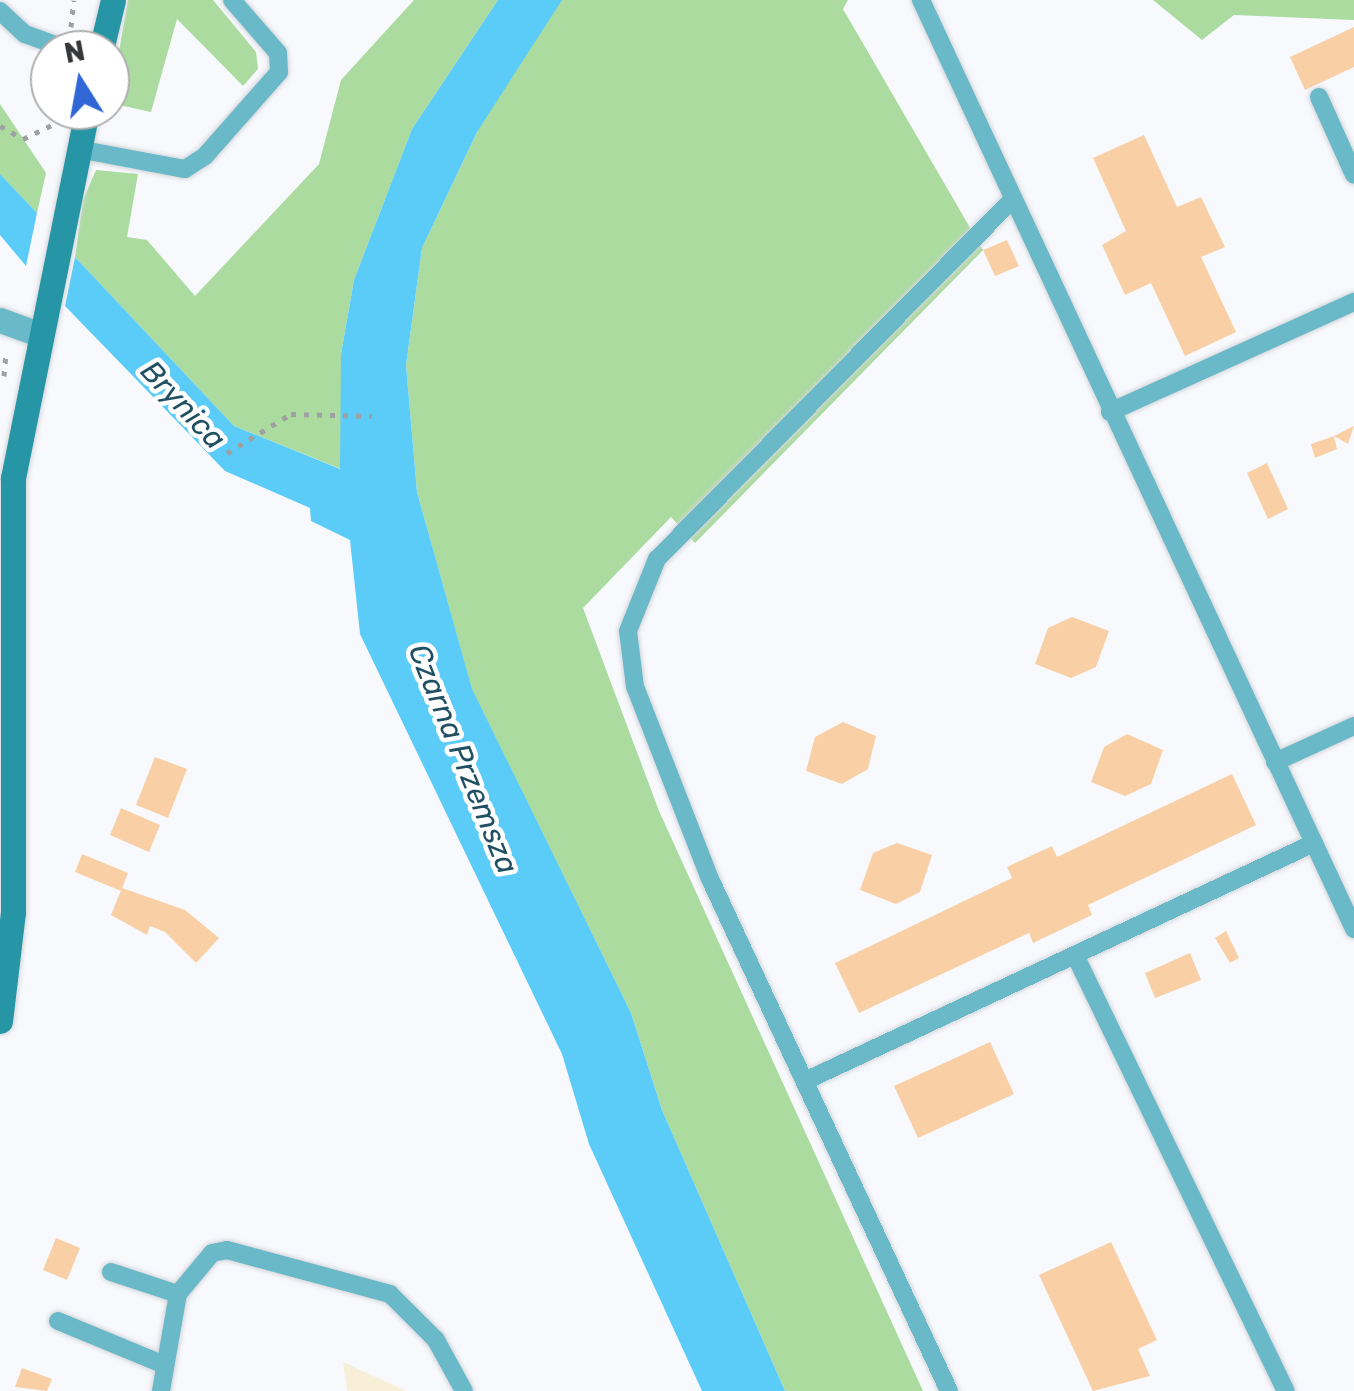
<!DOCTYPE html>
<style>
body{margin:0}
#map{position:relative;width:1354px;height:1391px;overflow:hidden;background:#f7f9fd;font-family:Rubik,sans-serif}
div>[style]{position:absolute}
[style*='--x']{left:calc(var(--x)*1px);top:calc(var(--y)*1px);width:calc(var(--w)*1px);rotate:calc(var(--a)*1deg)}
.commercial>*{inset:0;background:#f8efd9}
.green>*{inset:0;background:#abdb9f}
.water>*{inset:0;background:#5bcbf8}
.building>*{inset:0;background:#f9d0a6}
.path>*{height:5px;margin-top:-2.5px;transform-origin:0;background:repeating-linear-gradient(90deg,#9ea0a2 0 5px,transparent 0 13px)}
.roads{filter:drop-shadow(0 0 2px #d4d6da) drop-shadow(0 0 2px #d4d6da)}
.lane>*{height:18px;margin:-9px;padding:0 9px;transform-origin:9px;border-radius:9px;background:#6ab9c8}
.street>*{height:25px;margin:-12.5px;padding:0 12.5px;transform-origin:12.5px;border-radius:12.5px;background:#6ab9c8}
.secondary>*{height:25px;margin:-12.5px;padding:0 12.5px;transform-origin:12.5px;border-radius:12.5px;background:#2695a6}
span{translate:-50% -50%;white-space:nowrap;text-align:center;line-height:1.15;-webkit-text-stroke:9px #fff;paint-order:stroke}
.water-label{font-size:30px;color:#215063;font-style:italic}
.north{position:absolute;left:30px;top:30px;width:100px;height:100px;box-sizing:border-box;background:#fff;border:2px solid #afafaf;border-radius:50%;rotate:349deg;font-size:28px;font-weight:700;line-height:40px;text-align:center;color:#363738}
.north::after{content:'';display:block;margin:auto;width:35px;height:45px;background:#3066d5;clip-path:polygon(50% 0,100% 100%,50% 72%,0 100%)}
</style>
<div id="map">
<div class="commercial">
<i style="clip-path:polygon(343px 1362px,406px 1391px,347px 1391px)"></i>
</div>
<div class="green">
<i style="clip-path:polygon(128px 0,213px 0,256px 52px,258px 69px,243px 86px,177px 19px,151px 112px,110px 103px)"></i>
<i style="clip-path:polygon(414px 0,498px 0,412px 129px,354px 280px,341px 354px,341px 469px,234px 426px,75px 257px,83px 200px,96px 170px,138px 174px,127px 237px,147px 240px,195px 296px,319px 164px,341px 80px)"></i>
<i style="clip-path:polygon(518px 0,848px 0,843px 9px,983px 250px,695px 543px,671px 517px,583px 608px,659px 811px,923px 1391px,785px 1391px,662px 1110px,631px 1013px,472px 690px,417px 492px,406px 365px,422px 248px,477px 132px)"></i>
<i style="clip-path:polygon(1153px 0,1354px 0,1354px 20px,1234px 15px,1202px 40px)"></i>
<i style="clip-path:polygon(0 104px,46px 173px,37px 213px,0 174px)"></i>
</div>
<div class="water">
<i style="clip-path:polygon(498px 0,562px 0,477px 132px,422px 248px,406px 365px,417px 492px,472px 689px,631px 1013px,662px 1110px,785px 1391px,702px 1391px,589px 1144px,562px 1054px,360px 634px,350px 540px,311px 521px,310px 508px,225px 471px,65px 306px,75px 257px,234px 426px,340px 469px,341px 354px,354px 280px,412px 129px)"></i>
<i style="clip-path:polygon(0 174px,37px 213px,26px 266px,0 235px)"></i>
</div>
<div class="building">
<i style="clip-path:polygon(1354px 27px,1354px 67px,1305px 90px,1290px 57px)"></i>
<i style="clip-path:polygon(1144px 135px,1177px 207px,1201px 197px,1225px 247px,1201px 257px,1236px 332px,1185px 356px,1151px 283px,1125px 295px,1102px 245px,1126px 231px,1093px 158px)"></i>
<i style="clip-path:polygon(1007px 240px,1019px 266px,995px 276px,983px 250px)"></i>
<i style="clip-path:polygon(1354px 426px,1348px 444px,1334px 436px)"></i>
<i style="clip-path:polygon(1334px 436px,1337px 449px,1315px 458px,1311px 444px)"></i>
<i style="clip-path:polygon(1267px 463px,1288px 509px,1268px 519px,1247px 473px)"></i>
<i style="clip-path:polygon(1072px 617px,1109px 631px,1096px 667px,1071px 678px,1035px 664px,1048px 628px)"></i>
<i style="clip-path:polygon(843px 722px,876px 736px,868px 769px,842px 784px,806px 771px,815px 737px)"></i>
<i style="clip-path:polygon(1127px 734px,1163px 750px,1151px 784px,1125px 796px,1091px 782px,1104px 747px)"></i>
<i style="clip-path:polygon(155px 757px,187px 769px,168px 818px,136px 805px)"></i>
<i style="clip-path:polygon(1232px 774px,1256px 825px,1088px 905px,1092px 915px,1033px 943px,1029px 933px,859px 1013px,835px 963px,1012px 878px,1007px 867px,1052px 846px,1057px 857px)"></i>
<i style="clip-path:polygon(121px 808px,160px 825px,149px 852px,110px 835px)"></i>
<i style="clip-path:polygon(897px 843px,932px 855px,920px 892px,896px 904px,860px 890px,873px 853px)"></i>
<i style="clip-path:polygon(82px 854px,128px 873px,121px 891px,75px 872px)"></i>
<i style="clip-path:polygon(122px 888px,185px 910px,219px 938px,196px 963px,165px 932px,150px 926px,147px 935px,111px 915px)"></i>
<i style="clip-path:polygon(1226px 931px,1239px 958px,1230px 963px,1215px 938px)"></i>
<i style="clip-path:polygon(1190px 953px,1201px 980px,1155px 998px,1145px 973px)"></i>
<i style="clip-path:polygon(990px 1042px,1014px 1094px,918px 1138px,894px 1086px)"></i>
<i style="clip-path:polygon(56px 1238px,80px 1248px,67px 1280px,43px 1270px)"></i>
<i style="clip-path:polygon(1111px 1242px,1157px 1340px,1138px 1349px,1150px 1376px,1093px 1391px,1039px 1275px)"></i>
<i style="clip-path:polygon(22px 1368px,52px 1379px,47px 1391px,15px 1387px)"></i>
</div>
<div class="path">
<i style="--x:71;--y:27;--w:27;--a:-84"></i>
<i style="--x:0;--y:126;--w:26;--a:29"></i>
<i style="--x:23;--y:139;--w:39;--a:-26"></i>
<i style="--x:4;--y:376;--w:24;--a:-85"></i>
<i style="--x:227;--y:453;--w:75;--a:-31.4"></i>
<i style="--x:291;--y:414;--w:81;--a:1.4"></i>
</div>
<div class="roads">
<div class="lane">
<i style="--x:921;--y:0;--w:1025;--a:65.01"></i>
<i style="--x:0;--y:11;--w:34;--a:43"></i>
<i style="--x:25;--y:34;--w:47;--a:20"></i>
<i style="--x:1319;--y:97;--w:85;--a:65.8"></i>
<i style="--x:78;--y:149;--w:109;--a:10.6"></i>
<i style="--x:185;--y:169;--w:24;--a:-33"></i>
<i style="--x:205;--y:156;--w:112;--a:-48.6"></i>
<i style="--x:279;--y:72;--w:19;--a:-93"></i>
<i style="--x:278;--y:53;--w:70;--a:-131"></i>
<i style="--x:1110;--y:412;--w:268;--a:-24.3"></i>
<i style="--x:1275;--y:762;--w:87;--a:-24.5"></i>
<i style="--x:1075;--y:955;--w:484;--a:64.2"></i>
<i style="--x:805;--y:1081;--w:562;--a:-25.06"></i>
<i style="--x:111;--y:1272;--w:71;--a:18.2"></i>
<i style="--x:58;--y:1321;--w:116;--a:22.4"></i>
<i style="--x:161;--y:1391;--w:98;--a:-80.1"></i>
<i style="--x:178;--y:1294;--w:53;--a:-50.3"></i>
<i style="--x:212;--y:1253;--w:15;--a:-11"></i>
<i style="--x:227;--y:1250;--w:169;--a:15.1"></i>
<i style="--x:390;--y:1294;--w:65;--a:45"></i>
<i style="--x:436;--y:1340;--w:58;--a:61.2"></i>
<i style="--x:949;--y:1391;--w:565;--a:-115.02"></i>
<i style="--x:710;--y:879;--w:206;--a:-111.3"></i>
<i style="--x:635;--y:687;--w:56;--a:-97.1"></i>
<i style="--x:628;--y:631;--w:78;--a:-68.1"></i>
<i style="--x:657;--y:559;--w:503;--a:-45.32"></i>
</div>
<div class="street">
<i style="--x:0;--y:320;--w:38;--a:20"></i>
</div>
<div class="secondary">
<i style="--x:101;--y:50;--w:51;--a:-76.5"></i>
<i style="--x:0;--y:1021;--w:110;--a:-83.2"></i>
<i style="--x:13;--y:912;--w:434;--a:-90"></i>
<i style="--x:13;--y:478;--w:375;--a:-78.6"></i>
</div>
</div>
<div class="water-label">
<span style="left:183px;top:405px;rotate:47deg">Brynica</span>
<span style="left:463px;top:759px;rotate:68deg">Czarna Przemsza</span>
</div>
<div class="north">N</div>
</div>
